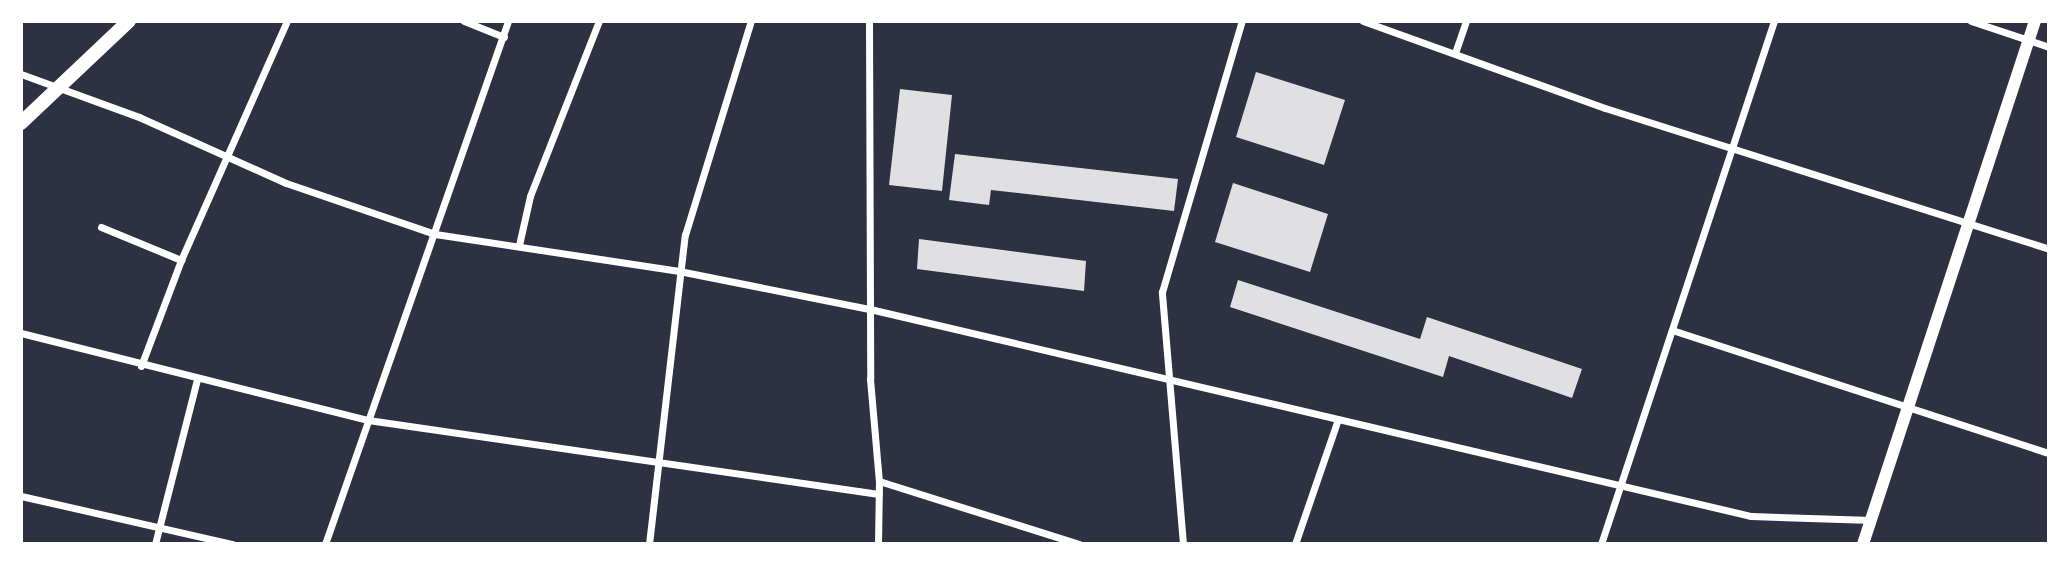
<!DOCTYPE html>
<style>
body{margin:0}
#map{position:relative;width:2070px;height:565px;overflow:hidden;background:#2d3142;font-family:Figtree,sans-serif}
div>[style]{position:absolute}
[style*='--x']{left:calc(var(--x)*1px);top:calc(var(--y)*1px);width:calc(var(--w)*1px);rotate:calc(var(--a)*1deg)}
.building>*{inset:0;background:#e0e0e3}
.minor>*{height:7px;margin:-3.5px;padding:0 3.5px;transform-origin:3.5px;border-radius:3.5px;background:#fff}
.tertiary>*{height:12px;margin:-6px;padding:0 6px;transform-origin:6px;border-radius:6px;background:#fff}
.secondary>*{height:14px;margin:-7px;padding:0 7px;transform-origin:7px;border-radius:7px;background:#fff}
span{translate:-50% -50%;white-space:nowrap;text-align:center;line-height:1.15;-webkit-text-stroke:6px #fff;paint-order:stroke}
.frame{position:absolute;inset:0;border:23px solid #fff;pointer-events:none}
</style>
<div id="map">
<div class="building">
<i style="clip-path:polygon(1256px 72px,1345px 100px,1324px 165px,1236px 137px)"></i>
<i style="clip-path:polygon(900px 89px,952px 95px,942px 191px,889px 185px)"></i>
<i style="clip-path:polygon(955px 154px,1178px 179px,1174px 211px,991px 190px,989px 205px,949px 200px)"></i>
<i style="clip-path:polygon(1233px 183px,1328px 214px,1310px 272px,1215px 242px)"></i>
<i style="clip-path:polygon(919px 239px,1086px 261px,1084px 291px,917px 269px)"></i>
<i style="clip-path:polygon(1238px 280px,1420px 339px,1427px 317px,1582px 369px,1572px 398px,1449px 356px,1443px 377px,1230px 307px)"></i>
</div>
<div class="minor">
<i style="--x:464;--y:21;--w:43;--a:21.8"></i>
<i style="--x:869;--y:21;--w:358;--a:89.8"></i>
<i style="--x:870;--y:379;--w:102;--a:85"></i>
<i style="--x:879;--y:481;--w:63;--a:90.9"></i>
<i style="--x:1363;--y:21;--w:257;--a:19.8"></i>
<i style="--x:1605;--y:108;--w:466;--a:17.6"></i>
<i style="--x:1971;--y:21;--w:82;--a:18.4"></i>
<i style="--x:1455;--y:53;--w:34;--a:-71"></i>
<i style="--x:21;--y:74;--w:126;--a:20"></i>
<i style="--x:139;--y:117;--w:161;--a:24.2"></i>
<i style="--x:286;--y:183;--w:157;--a:18.9"></i>
<i style="--x:435;--y:234;--w:247;--a:8.6"></i>
<i style="--x:679;--y:271;--w:199;--a:11.3"></i>
<i style="--x:874;--y:310;--w:901;--a:13.22"></i>
<i style="--x:1751;--y:516;--w:121;--a:1.9"></i>
<i style="--x:101;--y:227;--w:87;--a:22.4"></i>
<i style="--x:519;--y:245;--w:50;--a:-77.3"></i>
<i style="--x:530;--y:196;--w:188;--a:-68.5"></i>
<i style="--x:1672;--y:330;--w:397;--a:18.1"></i>
<i style="--x:21;--y:333;--w:358;--a:14.1"></i>
<i style="--x:368;--y:420;--w:516;--a:8.24"></i>
<i style="--x:141;--y:366;--w:113;--a:-69.3"></i>
<i style="--x:181;--y:260;--w:261;--a:-66.1"></i>
<i style="--x:879;--y:481;--w:210;--a:17.5"></i>
<i style="--x:21;--y:496;--w:217;--a:12.8"></i>
<i style="--x:155;--y:544;--w:170;--a:-75.7"></i>
<i style="--x:325;--y:544;--w:554;--a:-70.71"></i>
<i style="--x:649;--y:544;--w:311;--a:-83.4"></i>
<i style="--x:685;--y:235;--w:224;--a:-72.9"></i>
<i style="--x:1183;--y:544;--w:253;--a:-94.8"></i>
<i style="--x:1162;--y:292;--w:283;--a:-73.6"></i>
<i style="--x:1295;--y:544;--w:132;--a:-71"></i>
<i style="--x:1601;--y:544;--w:551;--a:-71.7"></i>
</div>
<div class="tertiary">
<i style="--x:1863;--y:544;--w:551;--a:-71.8"></i>
</div>
<div class="secondary">
<i style="--x:21;--y:123;--w:149;--a:-43.4"></i>
</div>
<div class="frame"></div>
</div>
